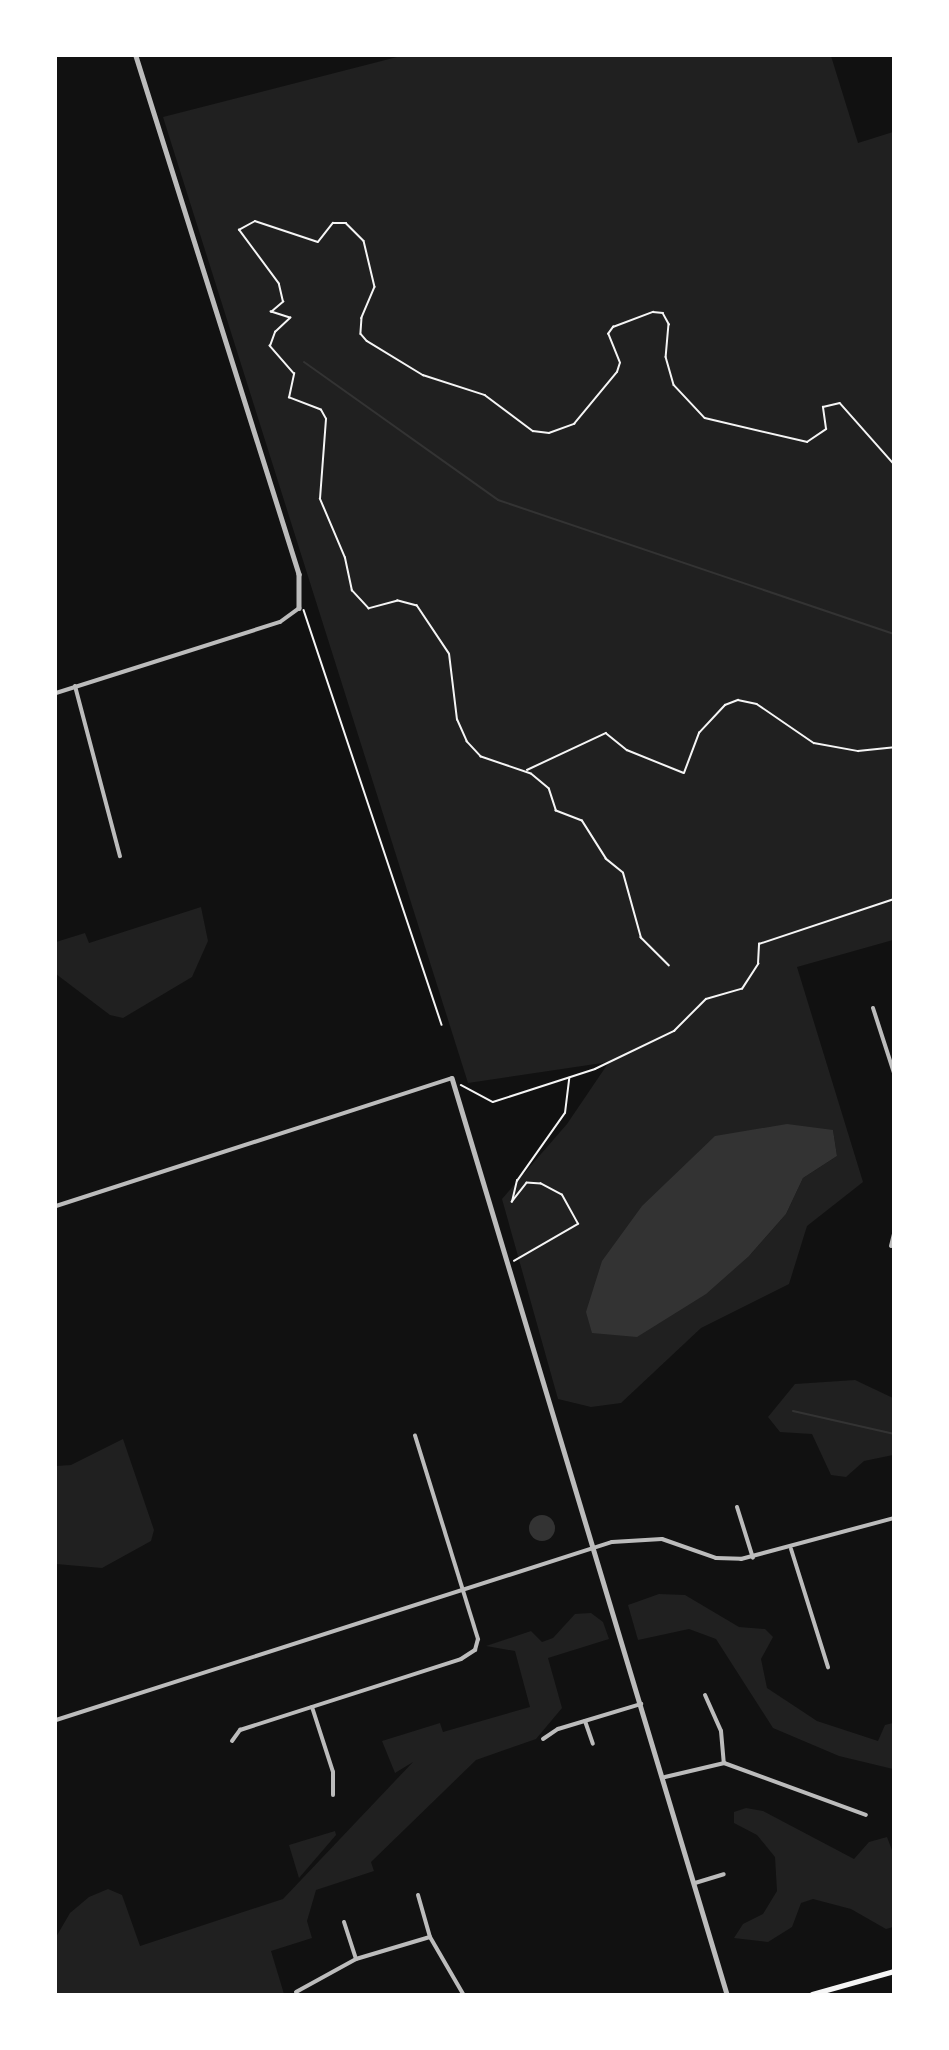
<!DOCTYPE html>
<style>
body{margin:0}
#map{position:relative;width:949px;height:2050px;overflow:hidden;background:#111;font-family:"Golos Text",sans-serif}
div>[style]{position:absolute}
[style*='--x']{left:calc(var(--x)*1px);top:calc(var(--y)*1px);width:calc(var(--w)*1px);rotate:calc(var(--a)*1deg)}
.green>*{inset:0;background:#202020}
.water>*{inset:0;background:#333}
.round{border-radius:50%}
.stream>*{height:2px;margin:-1px;padding:0 1px;transform-origin:1px;border-radius:1px;background:#333}
.path>*{height:1.5px;margin:-0.75px;padding:0 0.75px;transform-origin:0.75px;border-radius:0.75px;background:#f5f5f5}
.minor>*{height:4px;margin:-2px;padding:0 2px;transform-origin:2px;border-radius:2px;background:#bcbcbc}
.tertiary>*{height:4.5px;margin:-2.25px;padding:0 2.25px;transform-origin:2.25px;border-radius:2.25px;background:#bcbcbc}
.secondary>*{height:5px;margin:-2.5px;padding:0 2.5px;transform-origin:2.5px;border-radius:2.5px;background:#f5f5f5}
span{translate:-50% -50%;white-space:nowrap;text-align:center;line-height:1.15;-webkit-text-stroke:5px #fff;paint-order:stroke}
.frame{position:absolute;inset:0;border:57px solid #fff;pointer-events:none}
</style>
<div id="map">
<div class="green">
<i style="clip-path:polygon(evenodd,401px 56px,831px 56px,858px 143px,893px 132px,893px 940px,797px 967px,863px 1182px,807px 1226px,789px 1284px,701px 1328px,621px 1403px,591px 1407px,558px 1399px,502px 1199px,567px 1124px,609px 1062px,468px 1083px,163px 117px,401px 56px,833px 1130px,837px 1156px,803px 1178px,786px 1214px,749px 1256px,833px 1130px)"></i>
<i style="clip-path:polygon(201px 907px,208px 941px,192px 977px,123px 1018px,110px 1015px,56px 974px,56px 942px,85px 933px,89px 943px)"></i>
<i style="clip-path:polygon(855px 1380px,893px 1398px,893px 1455px,864px 1461px,846px 1477px,831px 1475px,812px 1434px,780px 1432px,768px 1417px,795px 1384px)"></i>
<i style="clip-path:polygon(123px 1439px,154px 1530px,151px 1541px,102px 1568px,56px 1564px,56px 1466px,71px 1465px)"></i>
<i style="clip-path:polygon(659px 1594px,685px 1595px,739px 1627px,765px 1629px,773px 1637px,761px 1659px,767px 1688px,817px 1721px,878px 1741px,885px 1725px,893px 1723px,893px 1769px,839px 1756px,773px 1728px,716px 1639px,689px 1629px,638px 1640px,628px 1605px)"></i>
<i style="clip-path:polygon(591px 1613px,603px 1622px,609px 1639px,548px 1658px,562px 1708px,536px 1739px,476px 1760px,371px 1862px,374px 1871px,316px 1890px,307px 1921px,312px 1938px,271px 1951px,284px 1994px,56px 1994px,56px 1937px,70px 1913px,89px 1897px,108px 1889px,122px 1895px,140px 1946px,283px 1899px,413px 1762px,395px 1773px,382px 1741px,440px 1723px,443px 1732px,530px 1707px,515px 1651px,486px 1646px,531px 1631px,542px 1642px,553px 1638px,575px 1614px)"></i>
<i style="clip-path:polygon(746px 1808px,763px 1811px,854px 1859px,869px 1842px,887px 1837px,893px 1853px,893px 1927px,886px 1929px,851px 1909px,813px 1899px,801px 1903px,792px 1927px,768px 1942px,734px 1938px,743px 1924px,763px 1914px,777px 1891px,775px 1857px,757px 1835px,734px 1823px,734px 1812px)"></i>
<i style="clip-path:polygon(335px 1831px,336px 1835px,299px 1878px,289px 1845px)"></i>
</div>
<div class="water">
<i style="clip-path:polygon(787px 1124px,833px 1130px,837px 1156px,803px 1178px,786px 1214px,749px 1256px,706px 1294px,637px 1337px,592px 1333px,586px 1312px,602px 1261px,642px 1206px,715px 1136px)"></i>
<i class="round" style="left:529px;top:1515px;width:26px;height:26px"></i>
</div>
<div class="stream">
<i style="--x:304;--y:362;--w:238;--a:35.4"></i>
<i style="--x:498;--y:500;--w:418;--a:18.7"></i>
<i style="--x:793;--y:1411;--w:104;--a:12.8"></i>
</div>
<div class="path">
<i style="--x:304;--y:610;--w:437;--a:71.6"></i>
<i style="--x:527;--y:770;--w:87;--a:-25.1"></i>
<i style="--x:606;--y:733;--w:27;--a:39"></i>
<i style="--x:627;--y:750;--w:61;--a:22"></i>
<i style="--x:684;--y:773;--w:43;--a:-69.4"></i>
<i style="--x:699;--y:733;--w:38;--a:-47"></i>
<i style="--x:725;--y:705;--w:14;--a:-21"></i>
<i style="--x:738;--y:700;--w:19;--a:12"></i>
<i style="--x:757;--y:704;--w:69;--a:34.4"></i>
<i style="--x:814;--y:743;--w:45;--a:10.3"></i>
<i style="--x:858;--y:751;--w:36;--a:-6"></i>
<i style="--x:669;--y:966;--w:40;--a:-135"></i>
<i style="--x:641;--y:938;--w:67;--a:-105.5"></i>
<i style="--x:623;--y:873;--w:22;--a:-141"></i>
<i style="--x:606;--y:859;--w:45;--a:-122.3"></i>
<i style="--x:582;--y:821;--w:28;--a:-159"></i>
<i style="--x:556;--y:811;--w:23;--a:-108"></i>
<i style="--x:549;--y:789;--w:23;--a:-140"></i>
<i style="--x:531;--y:774;--w:53;--a:-161.2"></i>
<i style="--x:481;--y:757;--w:21;--a:-133"></i>
<i style="--x:467;--y:742;--w:24;--a:-114"></i>
<i style="--x:457;--y:720;--w:66;--a:-96.9"></i>
<i style="--x:449;--y:654;--w:58;--a:-123.7"></i>
<i style="--x:417;--y:606;--w:20;--a:-165"></i>
<i style="--x:398;--y:601;--w:30;--a:165"></i>
<i style="--x:369;--y:609;--w:25;--a:-133"></i>
<i style="--x:352;--y:591;--w:34;--a:-102"></i>
<i style="--x:345;--y:558;--w:64;--a:-113"></i>
<i style="--x:320;--y:499;--w:80;--a:-85.7"></i>
<i style="--x:326;--y:419;--w:10;--a:-119"></i>
<i style="--x:321;--y:410;--w:34;--a:-159"></i>
<i style="--x:289;--y:398;--w:25;--a:-78"></i>
<i style="--x:294;--y:374;--w:37;--a:-131"></i>
<i style="--x:270;--y:346;--w:15;--a:-70"></i>
<i style="--x:275;--y:332;--w:21;--a:-43"></i>
<i style="--x:290;--y:318;--w:20;--a:-162"></i>
<i style="--x:271;--y:312;--w:16;--a:-40"></i>
<i style="--x:283;--y:302;--w:18;--a:-103"></i>
<i style="--x:279;--y:284;--w:67;--a:-126.5"></i>
<i style="--x:239;--y:230;--w:18;--a:-29"></i>
<i style="--x:255;--y:221;--w:66;--a:18.4"></i>
<i style="--x:318;--y:242;--w:24;--a:-52"></i>
<i style="--x:333;--y:223;--w:13;--a:0"></i>
<i style="--x:346;--y:223;--w:25;--a:45"></i>
<i style="--x:364;--y:241;--w:47;--a:76.6"></i>
<i style="--x:375;--y:287;--w:34;--a:113"></i>
<i style="--x:362;--y:318;--w:16;--a:94"></i>
<i style="--x:361;--y:334;--w:9;--a:49"></i>
<i style="--x:367;--y:341;--w:66;--a:31.3"></i>
<i style="--x:423;--y:375;--w:65;--a:17.9"></i>
<i style="--x:485;--y:395;--w:60;--a:36.9"></i>
<i style="--x:533;--y:431;--w:16;--a:7"></i>
<i style="--x:549;--y:433;--w:27;--a:-20"></i>
<i style="--x:574;--y:424;--w:67;--a:-50.4"></i>
<i style="--x:617;--y:372;--w:9;--a:-72"></i>
<i style="--x:620;--y:363;--w:31;--a:-112"></i>
<i style="--x:608;--y:334;--w:9;--a:-54"></i>
<i style="--x:613;--y:327;--w:43;--a:-20.6"></i>
<i style="--x:653;--y:312;--w:10;--a:6"></i>
<i style="--x:663;--y:313;--w:13;--a:61"></i>
<i style="--x:669;--y:324;--w:33;--a:95"></i>
<i style="--x:666;--y:357;--w:29;--a:74"></i>
<i style="--x:674;--y:385;--w:45;--a:46.8"></i>
<i style="--x:705;--y:418;--w:105;--a:13.2"></i>
<i style="--x:807;--y:442;--w:23;--a:-34"></i>
<i style="--x:826;--y:429;--w:22;--a:-98"></i>
<i style="--x:823;--y:407;--w:17;--a:-13"></i>
<i style="--x:840;--y:403;--w:81;--a:48.5"></i>
<i style="--x:461;--y:1085;--w:36;--a:28"></i>
<i style="--x:493;--y:1102;--w:107;--a:-17.9"></i>
<i style="--x:595;--y:1069;--w:88;--a:-25.7"></i>
<i style="--x:674;--y:1031;--w:45;--a:-45"></i>
<i style="--x:706;--y:999;--w:37;--a:-16"></i>
<i style="--x:742;--y:989;--w:30;--a:-57"></i>
<i style="--x:758;--y:964;--w:20;--a:-87"></i>
<i style="--x:759;--y:944;--w:142;--a:-18.4"></i>
<i style="--x:514;--y:1261;--w:74;--a:-30"></i>
<i style="--x:578;--y:1224;--w:33;--a:-119"></i>
<i style="--x:562;--y:1195;--w:24;--a:-152"></i>
<i style="--x:541;--y:1184;--w:14;--a:-176"></i>
<i style="--x:527;--y:1183;--w:24;--a:128"></i>
<i style="--x:512;--y:1202;--w:22;--a:-77"></i>
<i style="--x:517;--y:1181;--w:83;--a:-54.8"></i>
<i style="--x:565;--y:1113;--w:35;--a:-83"></i>
</div>
<div class="minor">
<i style="--x:75;--y:686;--w:176;--a:75.2"></i>
<i style="--x:56;--y:693;--w:235;--a:-17.6"></i>
<i style="--x:280;--y:622;--w:24;--a:-36"></i>
<i style="--x:873;--y:1008;--w:68;--a:72.1"></i>
<i style="--x:56;--y:1206;--w:416;--a:-17.9"></i>
<i style="--x:891;--y:1246;--w:12;--a:-76"></i>
<i style="--x:737;--y:1507;--w:53;--a:72.6"></i>
<i style="--x:791;--y:1549;--w:124;--a:72.6"></i>
<i style="--x:705;--y:1695;--w:39;--a:66"></i>
<i style="--x:721;--y:1731;--w:32;--a:85"></i>
<i style="--x:312;--y:1707;--w:68;--a:72.1"></i>
<i style="--x:333;--y:1772;--w:23;--a:90"></i>
<i style="--x:56;--y:1720;--w:584;--a:-17.75"></i>
<i style="--x:612;--y:1542;--w:50;--a:-3.4"></i>
<i style="--x:662;--y:1539;--w:57;--a:19.4"></i>
<i style="--x:716;--y:1558;--w:25;--a:2"></i>
<i style="--x:741;--y:1559;--w:158;--a:-15"></i>
<i style="--x:585;--y:1721;--w:24;--a:71"></i>
<i style="--x:543;--y:1739;--w:18;--a:-34"></i>
<i style="--x:558;--y:1729;--w:87;--a:-16.8"></i>
<i style="--x:232;--y:1741;--w:14;--a:-54"></i>
<i style="--x:240;--y:1730;--w:232;--a:-17.8"></i>
<i style="--x:461;--y:1659;--w:17;--a:-33"></i>
<i style="--x:475;--y:1650;--w:11;--a:-75"></i>
<i style="--x:478;--y:1639;--w:213;--a:-107.2"></i>
<i style="--x:665;--y:1777;--w:61;--a:-13.3"></i>
<i style="--x:724;--y:1763;--w:151;--a:20.1"></i>
<i style="--x:695;--y:1883;--w:30;--a:-17"></i>
<i style="--x:418;--y:1895;--w:44;--a:74.1"></i>
<i style="--x:430;--y:1937;--w:66;--a:59.9"></i>
<i style="--x:344;--y:1922;--w:39;--a:72"></i>
<i style="--x:296;--y:1992;--w:68;--a:-28.8"></i>
<i style="--x:356;--y:1959;--w:77;--a:-16.6"></i>
</div>
<div class="tertiary">
<i style="--x:136;--y:56;--w:543;--a:72.53"></i>
<i style="--x:299;--y:574;--w:34;--a:90"></i>
<i style="--x:452;--y:1078;--w:956;--a:73.29"></i>
</div>
<div class="secondary">
<i style="--x:812;--y:1994;--w:85;--a:-15.7"></i>
</div>
<div class="frame"></div>
</div>
